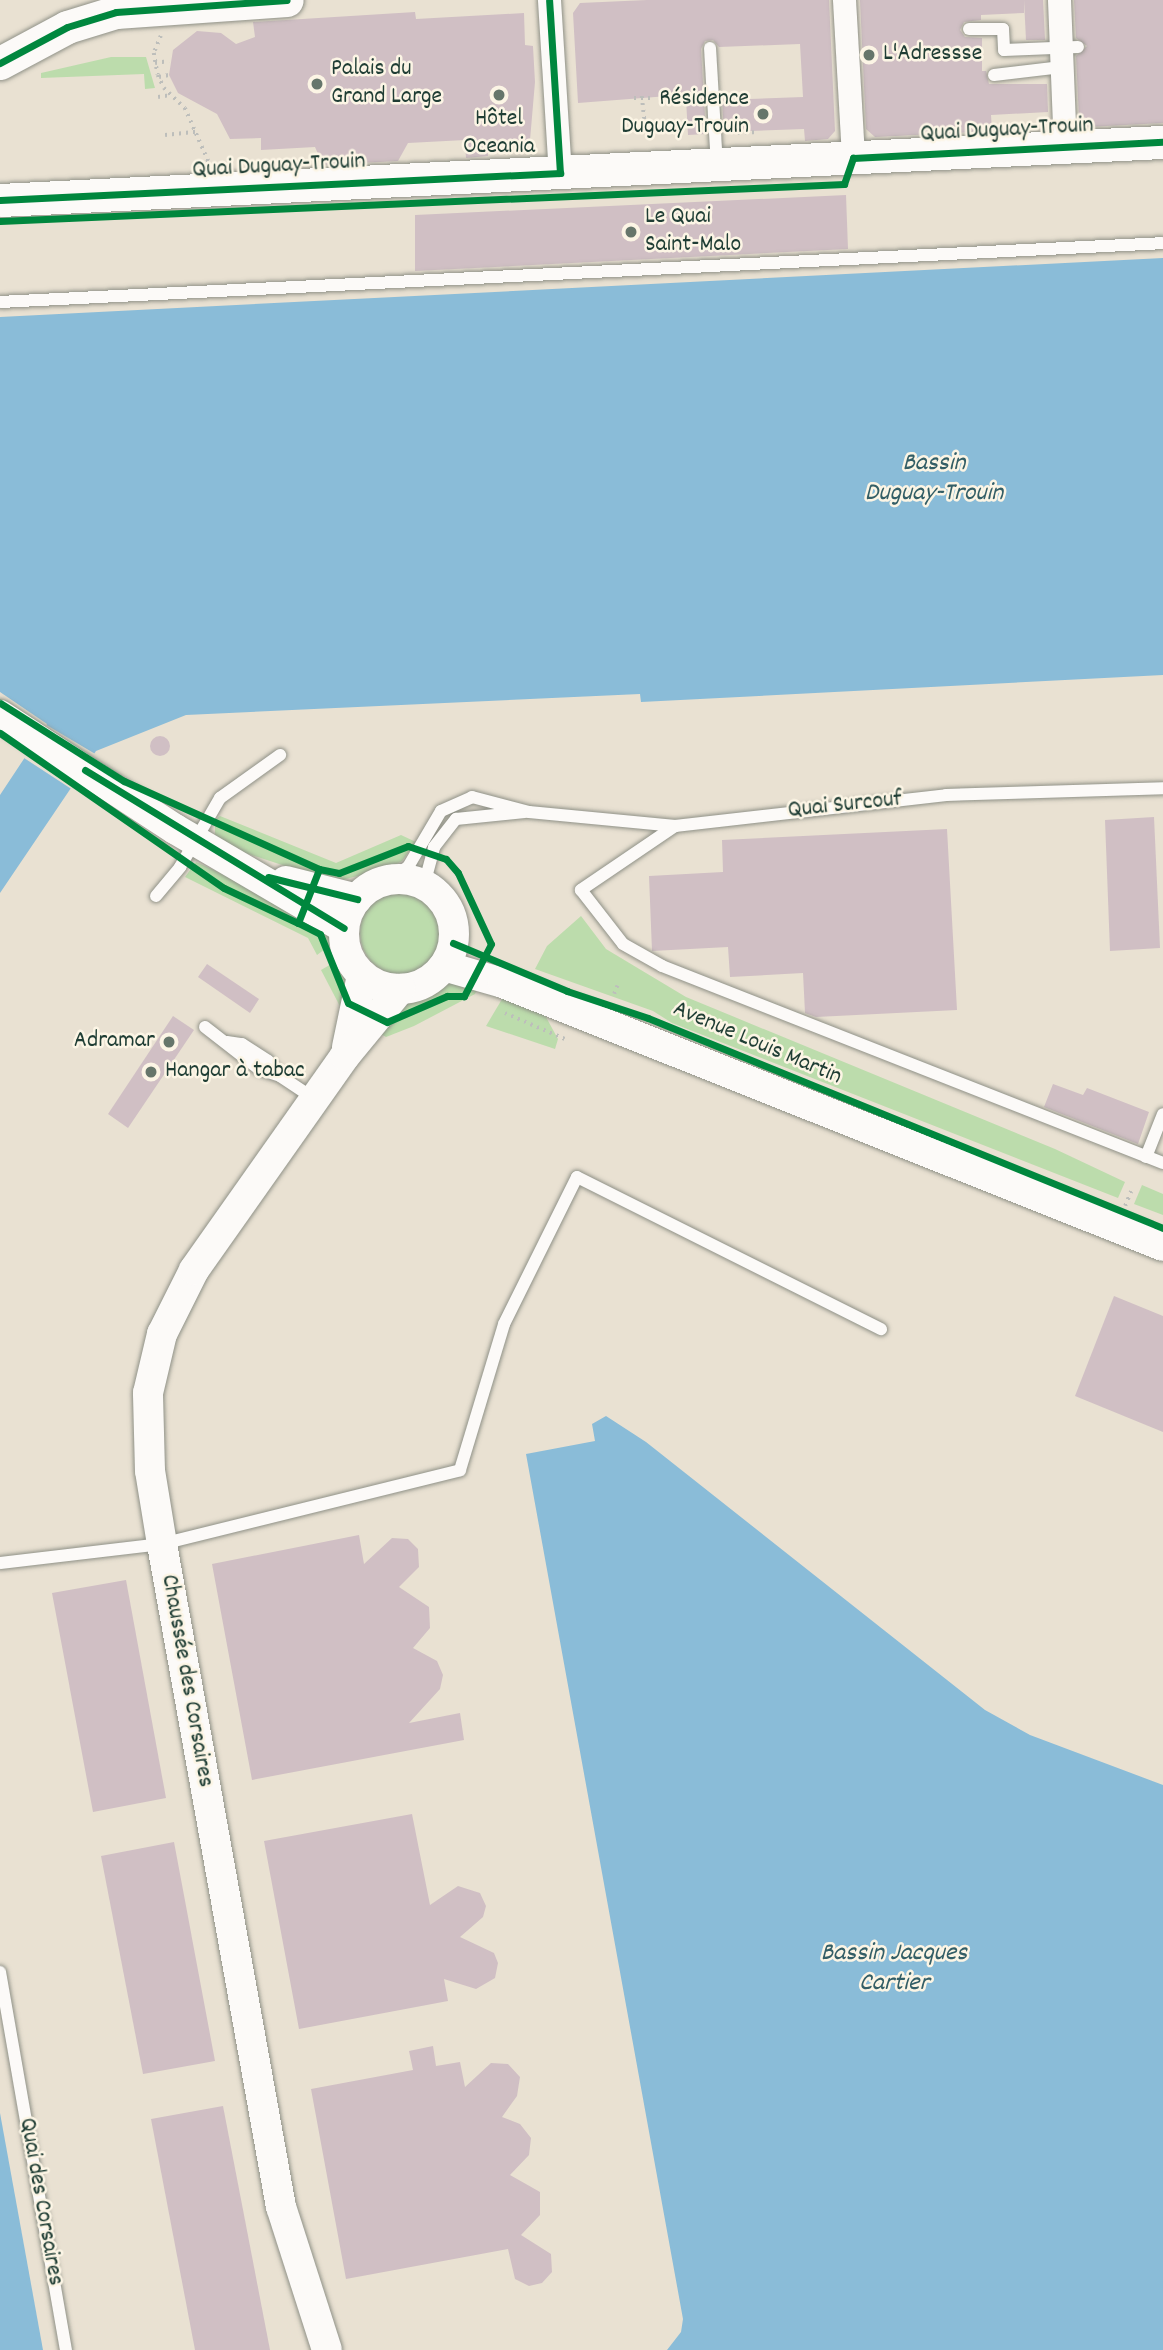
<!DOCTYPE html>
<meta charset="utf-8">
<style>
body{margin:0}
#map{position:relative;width:1163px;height:2350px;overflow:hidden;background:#e9e1d2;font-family:Dekko,sans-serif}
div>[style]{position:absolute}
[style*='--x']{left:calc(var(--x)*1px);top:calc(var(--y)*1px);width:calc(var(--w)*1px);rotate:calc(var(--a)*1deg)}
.green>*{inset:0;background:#bcdcac}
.round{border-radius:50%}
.water>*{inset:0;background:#8abcd8}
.pier>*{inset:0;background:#e9e1d2}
.building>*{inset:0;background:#d0bfc4}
.path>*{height:3.5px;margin-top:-1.75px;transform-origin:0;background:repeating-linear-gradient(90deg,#bdbebb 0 2px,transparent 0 7px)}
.roads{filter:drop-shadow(0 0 2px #8f9187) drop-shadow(0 0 2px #8f9187)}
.service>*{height:12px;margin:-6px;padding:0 6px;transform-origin:6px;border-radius:6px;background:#fcfaf8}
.minor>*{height:23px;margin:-11.5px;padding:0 11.5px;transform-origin:11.5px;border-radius:11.5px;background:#fcfaf8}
.tertiary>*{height:30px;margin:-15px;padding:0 15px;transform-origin:15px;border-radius:15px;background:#fcfaf8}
.tertiary>.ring{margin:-15px;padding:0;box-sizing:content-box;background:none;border:30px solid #fcfaf8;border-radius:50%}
.secondary>*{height:33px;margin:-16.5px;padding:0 16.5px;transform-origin:16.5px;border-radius:16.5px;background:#fcfaf8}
.cycleway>*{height:7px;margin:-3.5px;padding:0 3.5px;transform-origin:3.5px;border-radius:3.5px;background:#00873e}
.dots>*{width:19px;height:19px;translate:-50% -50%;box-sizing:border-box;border:4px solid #fcf5e5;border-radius:50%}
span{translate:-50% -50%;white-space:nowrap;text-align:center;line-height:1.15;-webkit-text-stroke:5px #fcf5e5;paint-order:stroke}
.poi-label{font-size:24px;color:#1f3d34}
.left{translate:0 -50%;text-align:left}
.right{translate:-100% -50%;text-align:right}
.street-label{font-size:24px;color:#1f3d34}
.water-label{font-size:26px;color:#335e66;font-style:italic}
</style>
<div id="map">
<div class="green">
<i style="clip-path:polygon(111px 57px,146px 57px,155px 88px,145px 89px,144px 74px,41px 78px,41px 73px)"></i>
<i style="clip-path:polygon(220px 816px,336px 863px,401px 835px,416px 842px,402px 861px,389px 868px,334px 882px,215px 843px,215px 820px)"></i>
<i style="clip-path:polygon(196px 862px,320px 918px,333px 943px,317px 955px,308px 938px,185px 877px)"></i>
<i class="round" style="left:360px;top:891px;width:84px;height:84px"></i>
<i style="clip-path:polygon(581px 916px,606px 949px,686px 997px,1055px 1149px,1125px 1182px,1118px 1198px,672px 1023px,653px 1011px,535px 969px,547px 946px)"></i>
<i style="clip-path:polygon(340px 959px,349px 973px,344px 1014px,321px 970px)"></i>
<i style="clip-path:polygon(449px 982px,480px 982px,475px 994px,414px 1026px,386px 1037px,376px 1031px,405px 1004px)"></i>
<i style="clip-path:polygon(505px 994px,541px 1008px,558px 1039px,555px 1049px,486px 1026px)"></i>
<i style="clip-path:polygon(1142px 1185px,1163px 1194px,1163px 1215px,1134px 1204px)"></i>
</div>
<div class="water">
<i style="clip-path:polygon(1163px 258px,1163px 675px,641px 702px,640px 694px,186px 715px,96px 751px,0 893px,0 795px,47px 724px,0 692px,0 317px)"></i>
<i style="clip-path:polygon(606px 1416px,646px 1442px,985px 1710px,1030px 1735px,1163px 1785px,1163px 2350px,667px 2350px,681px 2332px,683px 2319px,526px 1454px,595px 1441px,592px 1424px)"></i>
<i style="clip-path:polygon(0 2113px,43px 2350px,0 2350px)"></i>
</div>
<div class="pier">
<i style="clip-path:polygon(43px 723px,97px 755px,73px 790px,21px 756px)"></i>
</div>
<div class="building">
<i style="clip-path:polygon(647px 0,829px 0,835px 131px,828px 139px,805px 141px,804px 129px,724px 132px,722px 100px,803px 97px,800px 44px,719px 47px,713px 40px,705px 41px,701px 49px,706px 134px,688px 135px,686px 99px,681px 95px,578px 103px,573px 13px,580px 3px)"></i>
<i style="clip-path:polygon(860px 0,1024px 0,1024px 13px,981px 15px,981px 20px,964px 22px,960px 30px,965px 37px,982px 38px,982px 71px,986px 71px,989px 84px,1047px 84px,1048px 112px,991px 115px,992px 131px,875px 137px,866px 129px)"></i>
<i style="clip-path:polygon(1024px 0,1043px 0,1045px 40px,1026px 40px)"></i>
<i style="clip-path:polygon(1074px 0,1163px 0,1163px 123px,1087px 127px,1079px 118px,1076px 56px,1087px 46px,1076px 38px)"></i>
<i style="clip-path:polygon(415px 12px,416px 19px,524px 13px,525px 45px,533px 46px,535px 82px,530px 140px,487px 142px,488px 156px,466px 158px,465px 140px,408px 143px,398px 161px,323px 165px,315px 147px,261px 150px,261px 138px,230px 139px,217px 114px,178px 93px,169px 75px,173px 50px,197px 31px,221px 33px,236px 44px,255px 37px,253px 22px)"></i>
<i style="clip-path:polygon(846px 195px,848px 249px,415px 271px,415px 215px)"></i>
<i class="round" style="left:150px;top:736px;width:20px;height:20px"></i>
<i style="clip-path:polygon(1154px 817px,1160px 948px,1110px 951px,1105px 820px)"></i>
<i style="clip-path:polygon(947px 829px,957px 1010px,816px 1017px,805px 1013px,803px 973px,730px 977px,728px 947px,652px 951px,649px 876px,723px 872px,722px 840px)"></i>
<i style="clip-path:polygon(207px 964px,259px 999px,250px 1013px,198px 977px)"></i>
<i style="clip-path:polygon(173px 1016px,194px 1030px,128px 1128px,108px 1114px)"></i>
<i style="clip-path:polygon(1053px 1084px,1083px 1095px,1087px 1088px,1149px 1112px,1138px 1144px,1044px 1107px)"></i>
<i style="clip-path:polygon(1114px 1296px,1163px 1316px,1163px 1432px,1075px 1396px)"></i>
<i style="clip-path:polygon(359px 1535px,364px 1564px,392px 1538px,408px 1539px,418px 1549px,419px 1567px,399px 1587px,429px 1607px,430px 1628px,413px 1648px,437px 1661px,443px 1675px,440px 1689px,409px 1723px,460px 1713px,464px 1740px,252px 1780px,212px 1564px)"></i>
<i style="clip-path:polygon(126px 1580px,166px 1798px,93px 1812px,52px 1593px)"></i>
<i style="clip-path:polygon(412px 1814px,430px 1905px,458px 1886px,480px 1893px,486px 1906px,483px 1917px,460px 1937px,494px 1953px,498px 1963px,495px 1978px,476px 1989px,444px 1979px,448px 2001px,299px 2029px,264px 1841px)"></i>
<i style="clip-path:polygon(174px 1842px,215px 2061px,143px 2074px,101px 1856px)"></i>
<i style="clip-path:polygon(433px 2046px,436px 2066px,460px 2062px,465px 2087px,491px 2063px,508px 2064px,520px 2077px,517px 2096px,502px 2117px,520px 2124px,531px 2138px,529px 2155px,510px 2175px,540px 2192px,540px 2215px,521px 2235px,551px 2254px,552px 2272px,542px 2283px,529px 2286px,515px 2279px,508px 2249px,346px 2279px,311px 2089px,413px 2070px,409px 2051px)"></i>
<i style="clip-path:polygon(223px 2106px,270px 2350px,195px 2350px,151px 2119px)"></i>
</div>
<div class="path">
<i style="--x:161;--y:36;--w:18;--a:112"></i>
<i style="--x:154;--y:53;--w:22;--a:80"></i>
<i style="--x:158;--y:75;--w:14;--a:65"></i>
<i style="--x:164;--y:88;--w:29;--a:44"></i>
<i style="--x:185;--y:108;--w:62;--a:66.3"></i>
<i style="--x:155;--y:63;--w:14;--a:-8"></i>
<i style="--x:159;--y:77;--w:10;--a:-11"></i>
<i style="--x:642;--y:96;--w:29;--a:84"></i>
<i style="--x:158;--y:97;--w:12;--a:-9"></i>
<i style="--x:634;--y:98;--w:18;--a:0"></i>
<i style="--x:738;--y:133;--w:20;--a:-3"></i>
<i style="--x:165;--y:135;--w:31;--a:-6"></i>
<i style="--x:614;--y:994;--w:9;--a:-69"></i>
<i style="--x:505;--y:1013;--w:65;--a:23.4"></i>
<i style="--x:1125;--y:1206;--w:16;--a:-68"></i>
</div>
<div class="roads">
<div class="service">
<i style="--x:969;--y:29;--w:34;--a:0"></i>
<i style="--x:1003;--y:29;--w:21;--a:87"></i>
<i style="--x:1004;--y:50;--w:74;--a:-2.3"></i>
<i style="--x:710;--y:48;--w:117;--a:86.6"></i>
<i style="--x:994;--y:75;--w:68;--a:-6.7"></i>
<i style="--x:0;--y:302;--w:1164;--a:-2.9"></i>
<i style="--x:675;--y:826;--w:114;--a:145.8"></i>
<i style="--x:581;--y:890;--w:68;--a:52.1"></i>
<i style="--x:623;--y:944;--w:45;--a:29.4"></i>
<i style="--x:662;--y:966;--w:538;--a:21.47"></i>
<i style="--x:387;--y:880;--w:25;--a:-32"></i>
<i style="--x:408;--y:867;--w:65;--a:-59.5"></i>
<i style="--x:441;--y:811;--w:34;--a:-24"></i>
<i style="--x:472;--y:797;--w:59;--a:14.7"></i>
<i style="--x:529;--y:812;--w:147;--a:5.5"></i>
<i style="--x:675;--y:826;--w:273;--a:-6.5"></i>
<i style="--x:946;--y:795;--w:217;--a:-1.8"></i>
<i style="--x:424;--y:885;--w:39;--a:-75"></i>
<i style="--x:434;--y:847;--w:36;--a:-52"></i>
<i style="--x:456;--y:819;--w:69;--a:-5.8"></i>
<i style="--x:156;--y:896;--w:38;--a:-50"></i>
<i style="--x:180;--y:867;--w:80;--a:-59.9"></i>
<i style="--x:220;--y:798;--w:74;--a:-35.6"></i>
<i style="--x:205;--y:1027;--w:68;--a:37.9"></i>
<i style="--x:259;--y:1069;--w:22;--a:18"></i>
<i style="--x:227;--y:1042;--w:15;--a:8"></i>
<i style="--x:242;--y:1044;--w:31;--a:33"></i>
<i style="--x:268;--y:1061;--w:19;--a:51"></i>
<i style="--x:280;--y:1076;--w:43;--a:33.7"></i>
<i style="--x:1146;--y:1157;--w:46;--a:-68.4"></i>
<i style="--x:0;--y:1563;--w:163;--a:-6.7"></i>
<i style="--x:162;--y:1544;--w:307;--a:-13.9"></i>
<i style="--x:460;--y:1470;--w:152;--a:-73.2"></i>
<i style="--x:504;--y:1324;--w:164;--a:-63.6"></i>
<i style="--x:577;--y:1177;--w:340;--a:26.6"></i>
<i style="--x:0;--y:1972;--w:384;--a:80.1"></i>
</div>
<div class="minor">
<i style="--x:549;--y:0;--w:173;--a:86.4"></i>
<i style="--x:844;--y:0;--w:158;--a:86.7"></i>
<i style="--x:1059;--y:0;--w:147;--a:87.7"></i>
</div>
<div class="tertiary">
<i style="--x:0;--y:715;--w:209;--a:33.1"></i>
<i style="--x:175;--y:829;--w:196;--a:30.4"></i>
<i class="ring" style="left:344px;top:879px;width:80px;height:80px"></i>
<i style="--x:286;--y:881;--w:73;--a:14.2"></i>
<i style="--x:444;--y:966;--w:61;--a:16.1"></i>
<i style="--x:503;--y:983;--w:710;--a:21.73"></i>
<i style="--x:347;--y:1047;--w:74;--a:-78.2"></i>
<i style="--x:327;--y:2350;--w:150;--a:-107.8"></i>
<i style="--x:281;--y:2207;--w:674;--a:-100.18"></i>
<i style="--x:162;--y:1544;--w:74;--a:-99.3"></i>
<i style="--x:150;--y:1471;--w:78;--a:-91.5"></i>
<i style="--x:148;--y:1393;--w:61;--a:-76.7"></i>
<i style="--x:162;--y:1334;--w:72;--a:-63.4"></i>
<i style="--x:194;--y:1270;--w:262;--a:-54.8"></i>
<i style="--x:345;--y:1056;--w:87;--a:-50.6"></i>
</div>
<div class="secondary">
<i style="--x:0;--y:63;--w:76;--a:-28.2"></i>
<i style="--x:67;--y:27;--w:51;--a:-17"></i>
<i style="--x:116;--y:12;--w:171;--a:-4"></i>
<i style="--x:0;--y:200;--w:1164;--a:-2.86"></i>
</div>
</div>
<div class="cycleway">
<i style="--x:0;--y:63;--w:76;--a:-28.2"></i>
<i style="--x:67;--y:27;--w:51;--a:-17"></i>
<i style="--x:116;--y:12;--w:171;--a:-4"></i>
<i style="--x:0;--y:200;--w:561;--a:-2.76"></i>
<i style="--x:560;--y:173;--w:173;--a:-93.6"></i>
<i style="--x:0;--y:221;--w:845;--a:-2.51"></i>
<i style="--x:844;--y:184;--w:28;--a:-71"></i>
<i style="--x:853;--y:158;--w:310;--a:-3"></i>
<i style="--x:0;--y:703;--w:146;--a:32.2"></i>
<i style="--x:124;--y:781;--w:214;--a:24.3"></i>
<i style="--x:319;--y:869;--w:20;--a:11"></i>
<i style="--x:339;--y:873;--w:74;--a:-21.4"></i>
<i style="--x:408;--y:846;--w:40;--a:18.9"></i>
<i style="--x:446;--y:859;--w:18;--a:49"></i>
<i style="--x:458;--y:873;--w:78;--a:65.1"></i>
<i style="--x:491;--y:944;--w:59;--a:117.4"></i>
<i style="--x:464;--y:996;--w:17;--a:180"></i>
<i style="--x:447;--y:996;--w:65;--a:156.6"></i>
<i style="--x:387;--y:1022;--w:43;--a:-154"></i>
<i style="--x:348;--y:1003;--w:74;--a:-112.1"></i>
<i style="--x:320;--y:934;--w:25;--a:-153"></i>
<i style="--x:0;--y:733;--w:272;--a:34.7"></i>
<i style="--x:224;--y:888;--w:82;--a:25.3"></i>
<i style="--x:298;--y:923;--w:58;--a:-68.7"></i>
<i style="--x:85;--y:770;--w:303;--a:31.4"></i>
<i style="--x:268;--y:877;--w:92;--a:13.9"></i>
<i style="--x:453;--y:943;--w:124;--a:22.8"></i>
<i style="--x:567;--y:991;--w:85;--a:18.4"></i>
<i style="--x:648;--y:1018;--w:556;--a:22.18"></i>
</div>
<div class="dots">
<i style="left:869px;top:55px;background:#66766b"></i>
<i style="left:317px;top:84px;background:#66766b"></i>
<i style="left:499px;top:95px;background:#66766b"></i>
<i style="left:763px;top:114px;background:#66766b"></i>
<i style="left:631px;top:232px;background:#66766b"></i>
<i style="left:169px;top:1042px;background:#66766b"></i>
<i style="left:151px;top:1072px;background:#66766b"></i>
</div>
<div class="poi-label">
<span class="left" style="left:883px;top:55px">L'Adressse</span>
<span class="left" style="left:331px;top:84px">Palais du<br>Grand Large</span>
<span class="right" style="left:749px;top:114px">Résidence<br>Duguay-Trouin</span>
<span style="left:499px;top:134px">Hôtel<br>Oceania</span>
<span class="left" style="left:645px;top:232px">Le Quai<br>Saint-Malo</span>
<span class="right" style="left:155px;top:1042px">Adramar</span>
<span class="left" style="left:165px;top:1072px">Hangar à tabac</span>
</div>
<div class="street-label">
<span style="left:1007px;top:131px;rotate:-3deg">Quai Duguay-Trouin</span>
<span style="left:279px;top:167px;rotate:-3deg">Quai Duguay-Trouin</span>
<span style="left:845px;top:806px;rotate:-6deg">Quai Surcouf</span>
<span style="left:757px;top:1044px;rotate:23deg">Avenue Louis Martin</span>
<span style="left:186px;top:1681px;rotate:80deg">Chaussée des Corsaires</span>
<span style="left:40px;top:2202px;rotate:80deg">Quai des Corsaires</span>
</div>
<div class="water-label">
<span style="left:934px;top:479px">Bassin<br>Duguay-Trouin</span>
<span style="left:894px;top:1969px">Bassin Jacques<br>Cartier</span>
</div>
</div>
